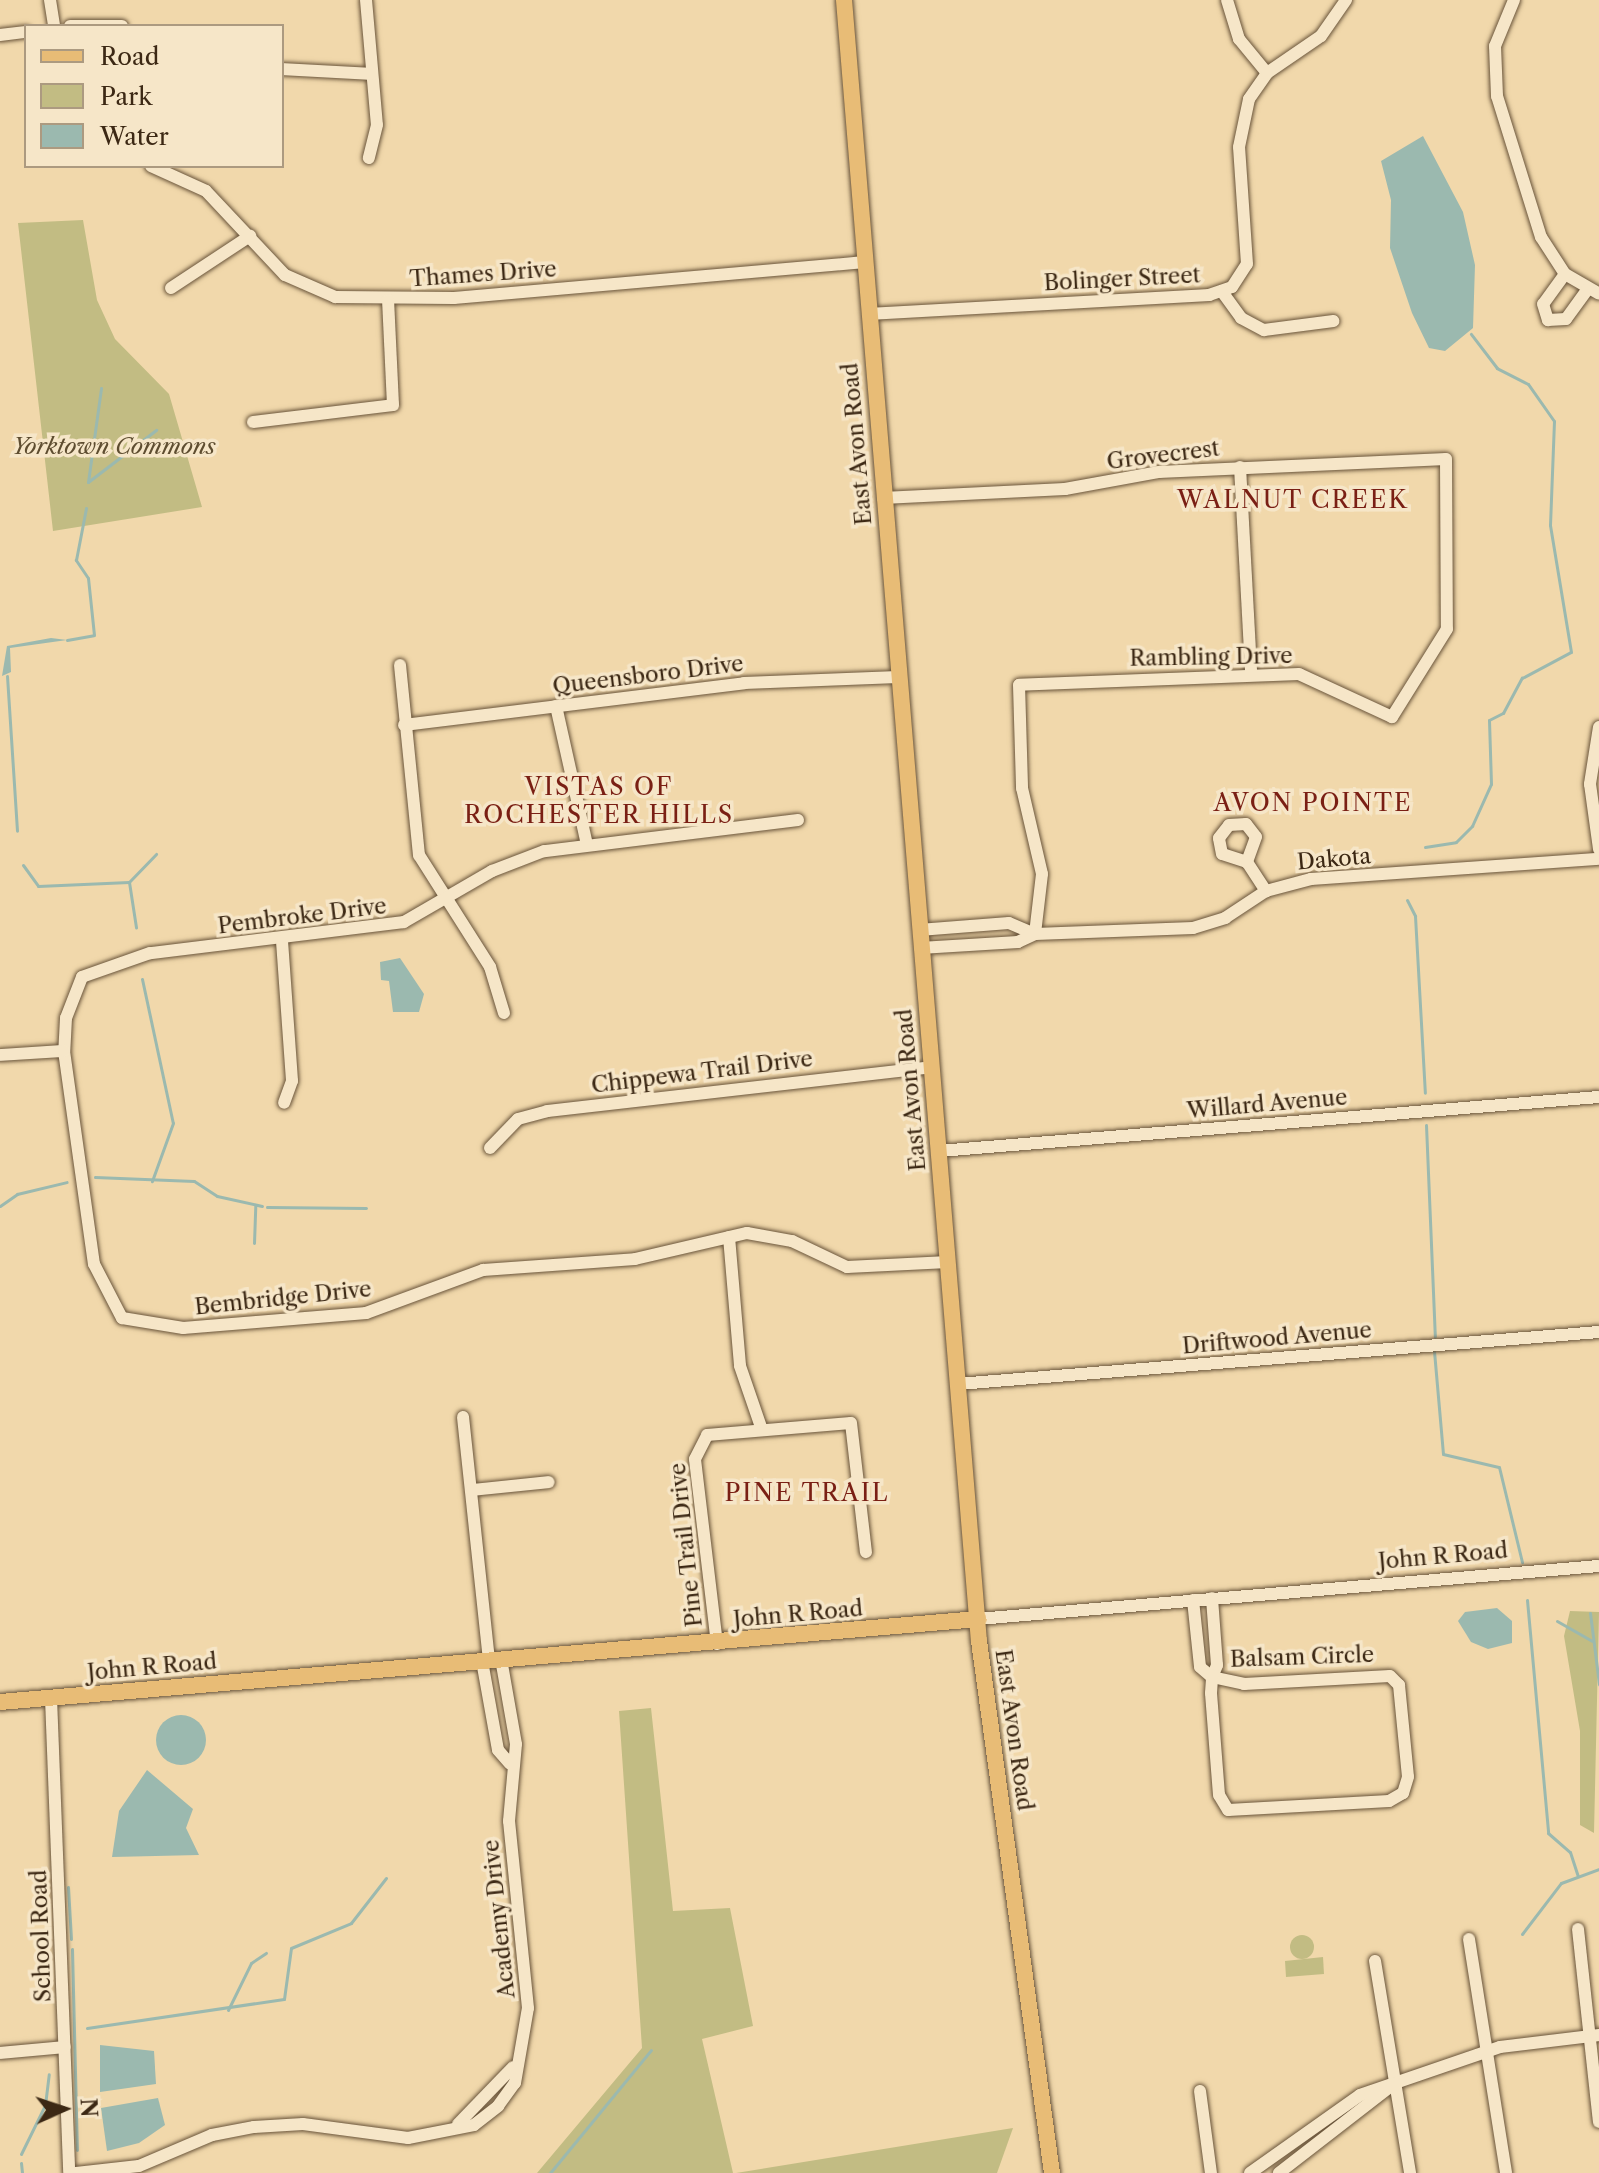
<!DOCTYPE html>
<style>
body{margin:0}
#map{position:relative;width:1599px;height:2173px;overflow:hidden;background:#f1d8ab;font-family:"Libre Caslon Text",serif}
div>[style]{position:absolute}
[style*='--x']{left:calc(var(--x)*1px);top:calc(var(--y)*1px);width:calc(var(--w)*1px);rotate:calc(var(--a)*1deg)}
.green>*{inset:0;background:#c2bc83}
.round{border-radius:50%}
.water>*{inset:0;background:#9bb9af}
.stream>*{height:3px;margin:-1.5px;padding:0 1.5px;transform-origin:1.5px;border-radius:1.5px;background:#9bb9af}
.roads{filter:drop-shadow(0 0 2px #69543a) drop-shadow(0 0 2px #69543a)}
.minor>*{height:12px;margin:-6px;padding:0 6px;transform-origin:6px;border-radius:6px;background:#f6e6c8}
.major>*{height:16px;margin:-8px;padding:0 8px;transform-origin:8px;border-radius:8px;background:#e8bc76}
span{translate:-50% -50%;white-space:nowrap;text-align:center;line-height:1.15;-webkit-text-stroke:7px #f6e6c8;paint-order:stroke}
.street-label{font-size:22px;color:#3c2814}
.park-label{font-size:22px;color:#5e4d30;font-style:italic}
.neighbourhood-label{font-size:24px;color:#7a1f14;letter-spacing:2px}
.legend{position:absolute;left:24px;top:24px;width:260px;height:144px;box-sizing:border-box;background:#f6e6c8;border:2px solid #ac9a80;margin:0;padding:10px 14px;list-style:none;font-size:24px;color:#3c2814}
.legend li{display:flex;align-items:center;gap:16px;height:40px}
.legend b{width:40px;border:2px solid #ac9a80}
.north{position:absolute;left:24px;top:2069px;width:80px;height:80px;-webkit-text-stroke:6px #f6e6c8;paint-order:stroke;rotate:87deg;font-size:22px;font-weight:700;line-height:32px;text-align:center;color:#3c2814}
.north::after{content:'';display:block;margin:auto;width:28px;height:36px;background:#3c2814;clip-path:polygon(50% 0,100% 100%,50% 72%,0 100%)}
</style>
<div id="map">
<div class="green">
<i style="clip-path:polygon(83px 220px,97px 300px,115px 339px,169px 394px,202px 507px,53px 531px,18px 223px)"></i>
<i style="clip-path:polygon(1570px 1611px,1599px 1612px,1594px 1833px,1580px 1825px,1580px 1731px,1564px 1636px)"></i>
<i style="clip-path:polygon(651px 1708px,673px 1911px,730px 1908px,753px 2026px,702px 2039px,733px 2173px,537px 2173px,642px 2048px,619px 1711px)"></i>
<i class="round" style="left:1290px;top:1935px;width:24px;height:24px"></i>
<i style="clip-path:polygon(1323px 1957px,1324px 1974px,1286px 1977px,1285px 1961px)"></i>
<i style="clip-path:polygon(1013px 2128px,997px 2173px,736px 2173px)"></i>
</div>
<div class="water">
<i style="clip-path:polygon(1423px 136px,1463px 212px,1475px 265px,1473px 328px,1445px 351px,1429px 348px,1412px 313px,1390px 248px,1391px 200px,1381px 161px)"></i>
<i style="clip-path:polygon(51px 638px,67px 640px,10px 648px,11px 672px,2px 676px,7px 646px)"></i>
<i style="clip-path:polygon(400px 958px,424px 994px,419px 1012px,393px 1012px,389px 981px,381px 980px,380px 962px)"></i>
<i style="clip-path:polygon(1497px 1608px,1512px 1621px,1512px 1643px,1488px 1649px,1471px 1642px,1458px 1621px,1465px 1612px)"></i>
<i class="round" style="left:156px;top:1715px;width:50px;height:50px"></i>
<i style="clip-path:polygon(147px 1770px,193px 1809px,186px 1828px,199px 1855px,112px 1857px,119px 1811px)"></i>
<i style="clip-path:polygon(100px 2045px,154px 2051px,156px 2084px,100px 2092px)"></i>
<i style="clip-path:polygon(158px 2098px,165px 2125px,139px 2143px,107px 2151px,101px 2108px)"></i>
</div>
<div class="stream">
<i style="--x:88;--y:482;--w:95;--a:-82.1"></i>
<i style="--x:88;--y:482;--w:86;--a:-37.4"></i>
<i style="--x:67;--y:640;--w:27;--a:-10"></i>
<i style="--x:94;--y:635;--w:57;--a:-96"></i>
<i style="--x:88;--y:578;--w:22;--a:-124"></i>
<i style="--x:76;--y:560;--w:53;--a:-79.1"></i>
<i style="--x:7;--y:676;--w:155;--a:86.3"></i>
<i style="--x:1425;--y:847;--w:31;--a:-9"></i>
<i style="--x:1456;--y:842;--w:23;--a:-45"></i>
<i style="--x:1472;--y:826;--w:46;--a:-65.7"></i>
<i style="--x:1491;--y:784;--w:64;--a:-91.8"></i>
<i style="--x:1489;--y:720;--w:16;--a:-27"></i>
<i style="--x:1503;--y:713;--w:40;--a:-62"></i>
<i style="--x:1522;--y:678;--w:55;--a:-28"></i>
<i style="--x:1571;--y:652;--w:129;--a:-99.4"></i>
<i style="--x:1550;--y:525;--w:104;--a:-87.8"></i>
<i style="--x:1554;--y:421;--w:45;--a:-125.1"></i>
<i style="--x:1528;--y:384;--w:35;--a:-153"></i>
<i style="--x:1497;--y:368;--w:43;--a:-127.4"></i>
<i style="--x:23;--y:865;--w:26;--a:54"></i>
<i style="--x:38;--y:886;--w:91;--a:-2.5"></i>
<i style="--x:129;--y:882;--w:46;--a:81.2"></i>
<i style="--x:129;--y:882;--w:39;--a:-46"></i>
<i style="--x:1407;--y:900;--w:18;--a:63"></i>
<i style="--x:1415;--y:916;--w:177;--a:86.8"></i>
<i style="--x:142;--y:979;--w:147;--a:77.9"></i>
<i style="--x:173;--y:1123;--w:62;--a:109.9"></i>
<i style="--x:1426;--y:1125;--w:212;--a:87.6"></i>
<i style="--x:95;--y:1177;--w:99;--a:2.3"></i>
<i style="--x:194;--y:1181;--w:27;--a:33"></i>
<i style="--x:217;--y:1196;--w:46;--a:12.5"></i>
<i style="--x:0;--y:1206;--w:21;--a:-35"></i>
<i style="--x:17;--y:1194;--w:51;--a:-13.5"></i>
<i style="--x:267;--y:1207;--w:99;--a:0.6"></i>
<i style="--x:254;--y:1243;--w:38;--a:-88"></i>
<i style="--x:1434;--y:1351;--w:103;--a:85"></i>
<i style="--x:1443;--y:1454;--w:57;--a:13.1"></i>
<i style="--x:1499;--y:1467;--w:98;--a:76.4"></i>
<i style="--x:1527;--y:1600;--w:234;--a:84.8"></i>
<i style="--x:1548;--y:1833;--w:29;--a:41"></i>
<i style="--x:1570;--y:1852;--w:25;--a:72"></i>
<i style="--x:1590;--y:1613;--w:72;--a:82.8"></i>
<i style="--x:1557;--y:1621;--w:40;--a:29.7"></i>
<i style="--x:68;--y:1887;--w:52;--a:86.7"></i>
<i style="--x:1522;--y:1934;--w:64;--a:-52.6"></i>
<i style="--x:1561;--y:1883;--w:40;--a:-20.2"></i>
<i style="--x:72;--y:1949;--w:201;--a:88.6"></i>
<i style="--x:228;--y:2010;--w:52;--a:-63.9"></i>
<i style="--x:251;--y:1963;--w:18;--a:-34"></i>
<i style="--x:87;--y:2028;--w:199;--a:-8.4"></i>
<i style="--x:284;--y:1999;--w:51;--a:-82.2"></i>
<i style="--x:291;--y:1948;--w:65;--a:-22.6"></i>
<i style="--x:351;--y:1923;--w:57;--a:-52.1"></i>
<i style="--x:21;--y:2154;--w:55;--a:-63.9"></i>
<i style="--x:45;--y:2105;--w:31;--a:-83"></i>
<i style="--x:21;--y:2163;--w:10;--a:84"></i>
<i style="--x:550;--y:2173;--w:159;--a:-50.6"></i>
</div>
<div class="roads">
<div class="minor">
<i style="--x:50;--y:0;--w:26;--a:81"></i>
<i style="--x:366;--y:0;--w:125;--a:85"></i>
<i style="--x:377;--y:125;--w:34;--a:104"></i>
<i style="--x:1227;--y:0;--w:41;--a:72.9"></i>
<i style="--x:1239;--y:39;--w:44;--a:50.5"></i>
<i style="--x:1514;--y:0;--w:50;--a:112.4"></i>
<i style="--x:1495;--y:46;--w:50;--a:87.7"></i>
<i style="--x:1497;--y:96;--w:148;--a:72.7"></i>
<i style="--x:1541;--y:237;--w:44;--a:57"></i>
<i style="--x:1565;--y:274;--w:39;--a:30"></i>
<i style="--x:70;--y:26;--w:52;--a:0"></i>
<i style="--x:0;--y:35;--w:26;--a:-7"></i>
<i style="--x:282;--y:69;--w:90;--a:3.2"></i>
<i style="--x:151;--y:166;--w:60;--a:24.4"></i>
<i style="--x:206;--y:191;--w:115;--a:46.8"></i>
<i style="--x:285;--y:275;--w:55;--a:23.7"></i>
<i style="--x:335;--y:297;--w:119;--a:0.5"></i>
<i style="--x:454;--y:298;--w:412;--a:-5"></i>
<i style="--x:1565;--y:274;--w:37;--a:126"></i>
<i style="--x:1543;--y:304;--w:17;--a:73"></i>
<i style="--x:1548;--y:320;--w:18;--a:-3"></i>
<i style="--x:1566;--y:319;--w:36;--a:-54"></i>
<i style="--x:171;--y:288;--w:95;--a:-33.4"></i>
<i style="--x:1223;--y:293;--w:31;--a:54"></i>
<i style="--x:1241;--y:318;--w:26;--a:28"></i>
<i style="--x:1264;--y:330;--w:70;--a:-7.4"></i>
<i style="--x:868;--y:314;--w:342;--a:-3.2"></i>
<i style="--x:1209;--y:295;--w:24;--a:-19"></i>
<i style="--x:1232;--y:287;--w:27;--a:-57"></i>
<i style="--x:1247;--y:264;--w:117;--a:-93.9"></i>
<i style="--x:1239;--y:147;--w:49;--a:-78.2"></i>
<i style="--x:1249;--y:99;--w:32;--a:-55"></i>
<i style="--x:1267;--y:73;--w:65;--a:-34.4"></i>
<i style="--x:1321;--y:36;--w:44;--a:-55.2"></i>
<i style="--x:253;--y:422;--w:141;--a:-6.9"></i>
<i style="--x:393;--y:405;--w:105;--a:-92.7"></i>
<i style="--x:1240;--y:467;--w:205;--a:86.9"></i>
<i style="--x:883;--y:498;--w:182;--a:-2.8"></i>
<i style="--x:1065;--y:489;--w:96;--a:-10.3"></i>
<i style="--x:1159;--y:472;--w:287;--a:-2.6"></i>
<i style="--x:1446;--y:459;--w:170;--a:89.7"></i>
<i style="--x:1447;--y:629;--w:104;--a:122"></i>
<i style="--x:1392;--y:717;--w:102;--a:-155.2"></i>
<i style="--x:1299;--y:674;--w:280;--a:177.8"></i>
<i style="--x:1019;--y:685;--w:103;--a:88.3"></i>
<i style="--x:1022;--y:788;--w:88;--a:76.9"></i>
<i style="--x:1042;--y:874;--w:60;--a:96.7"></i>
<i style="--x:1035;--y:934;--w:158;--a:-2.2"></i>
<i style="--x:1193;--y:928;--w:34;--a:-17"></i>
<i style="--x:1225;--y:918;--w:49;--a:-33.4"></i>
<i style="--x:1266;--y:891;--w:47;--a:-14.9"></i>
<i style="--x:1311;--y:879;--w:289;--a:-4"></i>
<i style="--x:400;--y:665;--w:191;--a:84.3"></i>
<i style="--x:419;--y:855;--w:133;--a:57.6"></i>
<i style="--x:490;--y:967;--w:48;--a:73.1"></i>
<i style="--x:556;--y:706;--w:142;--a:77.4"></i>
<i style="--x:404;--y:725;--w:343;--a:-7"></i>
<i style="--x:744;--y:683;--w:154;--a:-2.2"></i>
<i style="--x:1599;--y:727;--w:58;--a:99"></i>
<i style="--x:1590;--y:784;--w:66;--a:82.1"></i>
<i style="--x:798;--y:820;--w:256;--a:173"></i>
<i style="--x:544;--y:851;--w:56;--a:159"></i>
<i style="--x:492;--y:871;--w:102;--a:149.9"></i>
<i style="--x:404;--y:922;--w:256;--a:173"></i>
<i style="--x:150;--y:953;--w:72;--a:160.6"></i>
<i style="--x:82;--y:977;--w:44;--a:111.3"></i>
<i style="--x:66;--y:1018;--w:33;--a:93"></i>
<i style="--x:64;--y:1051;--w:215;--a:82"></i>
<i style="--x:94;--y:1264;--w:61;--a:62.6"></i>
<i style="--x:122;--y:1318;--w:62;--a:9.3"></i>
<i style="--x:183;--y:1328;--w:184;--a:-4.7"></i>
<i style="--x:366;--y:1313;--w:125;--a:-20.2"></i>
<i style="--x:483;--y:1270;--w:152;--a:-4.1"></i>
<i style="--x:635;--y:1259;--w:115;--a:-13.1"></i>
<i style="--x:747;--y:1233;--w:46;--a:10.1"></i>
<i style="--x:792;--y:1241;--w:61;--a:25.3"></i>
<i style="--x:847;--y:1267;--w:101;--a:-2.8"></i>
<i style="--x:1247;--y:862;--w:26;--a:-162"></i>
<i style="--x:1222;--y:854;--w:16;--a:-101"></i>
<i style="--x:1219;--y:838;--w:16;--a:-52"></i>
<i style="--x:1229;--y:825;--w:17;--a:-3"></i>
<i style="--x:1246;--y:824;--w:16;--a:52"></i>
<i style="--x:1256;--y:837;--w:27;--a:110"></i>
<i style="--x:1247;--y:862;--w:35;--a:57"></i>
<i style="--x:919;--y:930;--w:90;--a:-4.4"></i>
<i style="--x:1009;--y:923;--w:28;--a:23"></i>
<i style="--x:1035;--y:934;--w:19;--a:155"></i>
<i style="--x:1018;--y:942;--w:98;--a:176.5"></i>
<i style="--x:282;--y:941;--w:140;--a:85.9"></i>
<i style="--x:292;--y:1081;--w:23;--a:110"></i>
<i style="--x:0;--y:1055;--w:64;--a:-3.6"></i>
<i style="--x:490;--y:1148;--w:40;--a:-46"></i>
<i style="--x:518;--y:1119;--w:30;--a:-15"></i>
<i style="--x:547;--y:1111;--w:387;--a:-6.5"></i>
<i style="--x:939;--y:1151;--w:662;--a:-4.68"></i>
<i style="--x:729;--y:1237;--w:129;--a:85.1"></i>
<i style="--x:740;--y:1366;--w:65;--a:71"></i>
<i style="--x:958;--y:1384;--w:643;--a:-4.64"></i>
<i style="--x:463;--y:1417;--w:244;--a:83.9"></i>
<i style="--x:472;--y:1490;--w:77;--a:-5.9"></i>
<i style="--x:1193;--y:1600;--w:67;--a:84"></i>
<i style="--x:1200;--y:1667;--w:16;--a:40"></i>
<i style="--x:1212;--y:1677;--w:33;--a:12"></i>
<i style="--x:1244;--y:1684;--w:146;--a:-3.1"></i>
<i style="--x:1390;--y:1676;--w:13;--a:45"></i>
<i style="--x:1399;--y:1685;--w:92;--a:84.4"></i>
<i style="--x:1408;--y:1777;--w:17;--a:107"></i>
<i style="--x:1403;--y:1793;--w:16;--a:150"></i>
<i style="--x:1389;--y:1801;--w:161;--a:176.8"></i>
<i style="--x:1228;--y:1810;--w:17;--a:-121"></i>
<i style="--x:1219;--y:1795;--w:102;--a:-94.5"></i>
<i style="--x:1211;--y:1693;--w:16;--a:-86"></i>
<i style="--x:1212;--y:1677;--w:13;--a:-67"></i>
<i style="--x:1217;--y:1665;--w:67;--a:-94.3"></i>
<i style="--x:978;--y:1619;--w:623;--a:-4.88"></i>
<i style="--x:717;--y:1644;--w:186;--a:-96.8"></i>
<i style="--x:695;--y:1459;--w:27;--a:-63"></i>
<i style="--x:707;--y:1435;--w:144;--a:-4.8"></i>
<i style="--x:851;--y:1423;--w:130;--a:83.4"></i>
<i style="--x:482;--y:1661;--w:90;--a:79.8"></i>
<i style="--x:498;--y:1750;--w:18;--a:49"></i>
<i style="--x:51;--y:1698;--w:475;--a:87.8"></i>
<i style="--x:1578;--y:1929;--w:194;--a:83.8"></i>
<i style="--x:1469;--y:1939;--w:237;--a:81"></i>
<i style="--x:1375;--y:1961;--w:215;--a:80.6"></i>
<i style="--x:0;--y:2053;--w:65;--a:-5.3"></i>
<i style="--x:1395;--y:2083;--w:111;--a:-18.9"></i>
<i style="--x:1500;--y:2047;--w:100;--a:-6.9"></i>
<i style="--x:1200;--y:2091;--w:83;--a:82.4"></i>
<i style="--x:458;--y:2124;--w:79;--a:-46"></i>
<i style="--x:76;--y:2173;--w:63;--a:-6.3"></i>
<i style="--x:139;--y:2166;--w:79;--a:-23"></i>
<i style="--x:212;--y:2135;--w:43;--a:-10.8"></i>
<i style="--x:254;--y:2127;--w:49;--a:-3.5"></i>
<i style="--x:303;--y:2124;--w:106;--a:7.6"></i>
<i style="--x:408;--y:2138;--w:67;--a:-11.1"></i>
<i style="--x:474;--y:2125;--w:31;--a:-38"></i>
<i style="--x:498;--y:2106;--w:29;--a:-54"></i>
<i style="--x:515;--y:2083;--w:76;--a:-80.2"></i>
<i style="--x:528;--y:2008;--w:188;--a:-95.8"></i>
<i style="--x:509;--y:1821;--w:77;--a:-84.8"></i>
<i style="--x:516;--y:1744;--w:86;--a:-100"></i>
<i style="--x:1250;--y:2173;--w:135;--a:-35.3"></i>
<i style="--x:1360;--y:2095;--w:37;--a:-19"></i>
<i style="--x:1395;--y:2083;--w:147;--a:142.2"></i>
</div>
<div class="major">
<i style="--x:844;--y:0;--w:1647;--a:85.3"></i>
<i style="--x:979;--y:1641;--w:537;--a:82.19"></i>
<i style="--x:0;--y:1702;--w:982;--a:-4.85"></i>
</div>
</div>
<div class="street-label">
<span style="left:483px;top:274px;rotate:-4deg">Thames Drive</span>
<span style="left:1122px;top:279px;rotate:-3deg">Bolinger Street</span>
<span style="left:857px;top:444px;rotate:-95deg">East Avon Road</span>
<span style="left:1163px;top:455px;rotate:-7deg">Grovecrest</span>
<span style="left:1211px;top:657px;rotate:-1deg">Rambling Drive</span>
<span style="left:648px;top:675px;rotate:-7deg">Queensboro Drive</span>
<span style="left:1334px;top:859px;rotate:-5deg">Dakota</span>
<span style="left:302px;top:916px;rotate:-7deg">Pembroke Drive</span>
<span style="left:702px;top:1072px;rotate:-7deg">Chippewa Trail Drive</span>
<span style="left:911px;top:1090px;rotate:-95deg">East Avon Road</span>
<span style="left:1267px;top:1104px;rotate:-5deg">Willard Avenue</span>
<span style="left:283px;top:1298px;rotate:-6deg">Bembridge Drive</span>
<span style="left:1277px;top:1338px;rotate:-5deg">Driftwood Avenue</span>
<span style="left:686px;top:1545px;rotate:-96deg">Pine Trail Drive</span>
<span style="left:1443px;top:1556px;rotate:-5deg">John R Road</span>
<span style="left:798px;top:1614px;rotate:-5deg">John R Road</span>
<span style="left:1302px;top:1657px;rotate:-2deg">Balsam Circle</span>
<span style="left:152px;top:1667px;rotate:-5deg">John R Road</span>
<span style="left:1014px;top:1730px;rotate:82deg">East Avon Road</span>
<span style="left:499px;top:1919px;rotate:-96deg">Academy Drive</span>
<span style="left:41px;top:1936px;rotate:-92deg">School Road</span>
</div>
<div class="park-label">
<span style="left:114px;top:447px">Yorktown Commons</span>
</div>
<div class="neighbourhood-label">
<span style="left:1293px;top:500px">WALNUT CREEK</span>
<span style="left:599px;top:801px">VISTAS OF<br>ROCHESTER HILLS</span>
<span style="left:1313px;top:803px">AVON POINTE</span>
<span style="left:807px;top:1493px">PINE TRAIL</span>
</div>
<ul class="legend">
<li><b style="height:10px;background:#e8bc76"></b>Road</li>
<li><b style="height:22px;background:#c2bc83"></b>Park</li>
<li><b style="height:22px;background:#9bb9af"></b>Water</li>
</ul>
<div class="north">N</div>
</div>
